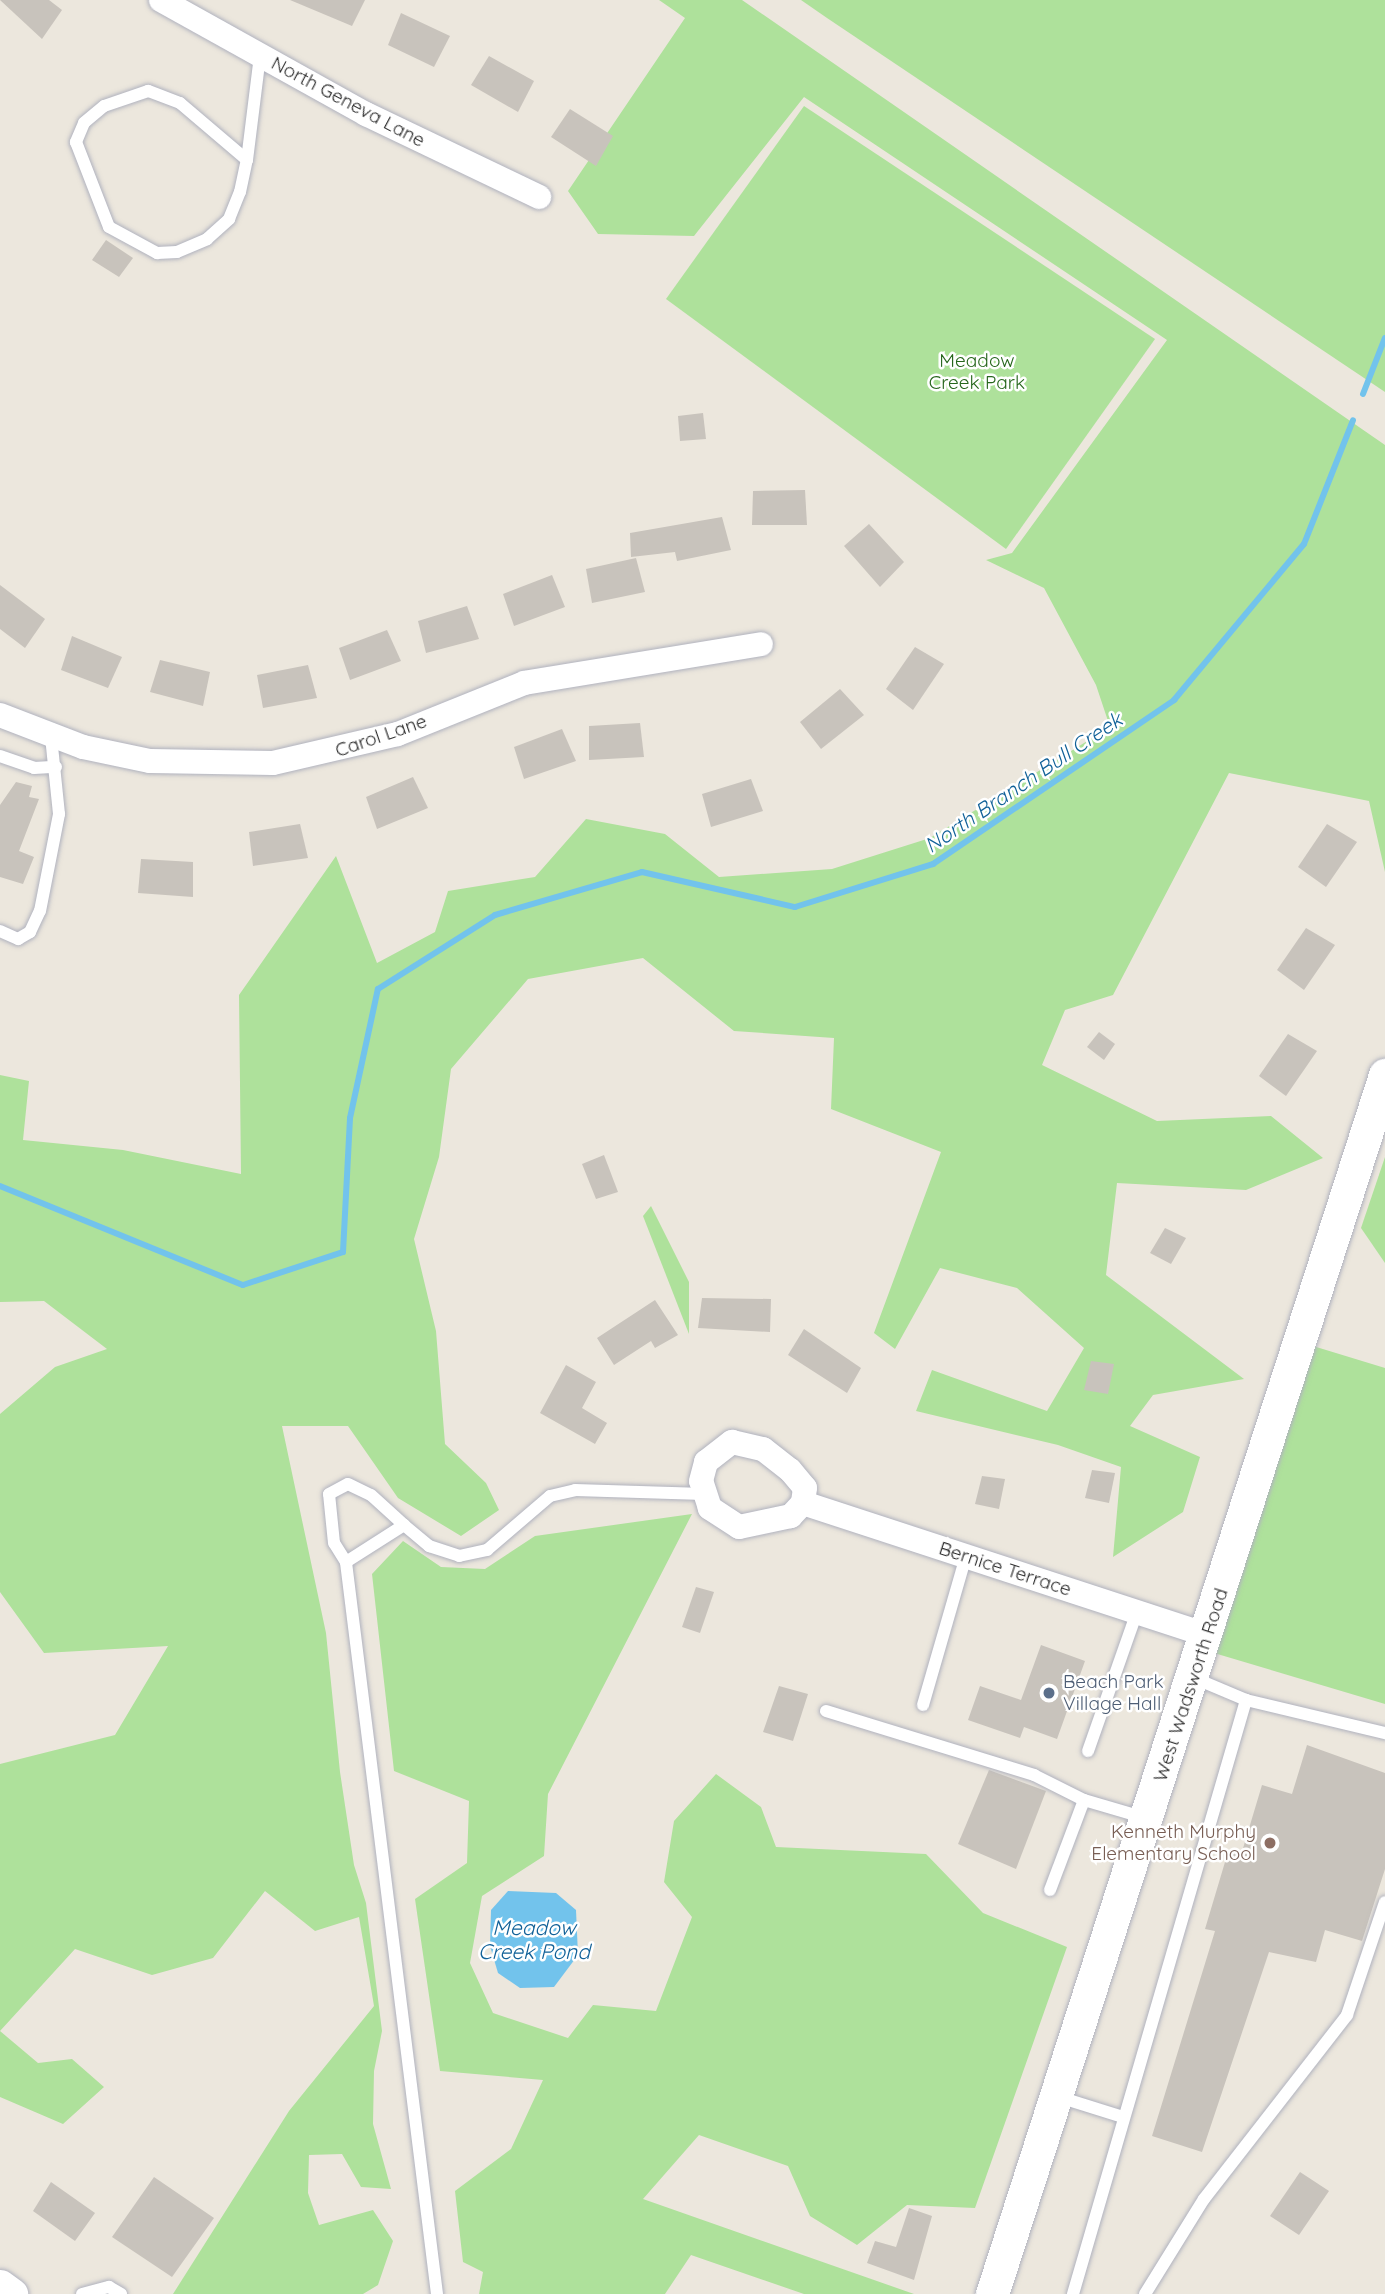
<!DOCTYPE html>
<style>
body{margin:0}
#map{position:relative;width:1385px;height:2294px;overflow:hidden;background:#ece7dd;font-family:Quicksand,sans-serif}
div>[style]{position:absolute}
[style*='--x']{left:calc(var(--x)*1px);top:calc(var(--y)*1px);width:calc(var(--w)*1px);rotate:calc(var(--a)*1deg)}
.green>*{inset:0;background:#aee19b}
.water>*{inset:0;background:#72c3ec}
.stream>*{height:6px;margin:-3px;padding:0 3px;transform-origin:3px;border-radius:3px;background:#72c3ec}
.building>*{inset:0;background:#c8c3bc}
.roads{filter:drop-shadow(0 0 2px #b0b2be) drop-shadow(0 0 2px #b0b2be)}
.service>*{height:12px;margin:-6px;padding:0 6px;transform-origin:6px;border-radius:6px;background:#fff}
.minor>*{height:24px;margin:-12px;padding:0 12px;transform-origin:12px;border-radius:12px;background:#fff}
.secondary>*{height:33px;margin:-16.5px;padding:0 16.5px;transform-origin:16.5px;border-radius:16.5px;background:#fff}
.dots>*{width:19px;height:19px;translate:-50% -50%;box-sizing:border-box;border:4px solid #fff;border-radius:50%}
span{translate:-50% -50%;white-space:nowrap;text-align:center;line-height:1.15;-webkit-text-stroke:5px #fff;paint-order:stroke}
.street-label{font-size:19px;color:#2a2a2a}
.park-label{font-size:19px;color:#26661c}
.service-label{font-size:19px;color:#4e5e75}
.left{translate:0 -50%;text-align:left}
.education-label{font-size:19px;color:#785e54}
.right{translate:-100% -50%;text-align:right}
.water-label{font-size:21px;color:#116198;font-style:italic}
</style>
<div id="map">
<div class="green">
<i style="clip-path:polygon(659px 0,742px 0,1385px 445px,1385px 872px,1369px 801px,1229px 773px,1113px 995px,1065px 1010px,1042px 1065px,1157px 1121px,1271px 1116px,1323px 1158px,1246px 1190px,1117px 1183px,1106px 1275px,1244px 1379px,1153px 1395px,1130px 1426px,1200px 1457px,1183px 1512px,1113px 1557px,1121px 1467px,1058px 1445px,916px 1411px,932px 1370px,1047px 1411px,1084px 1348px,1017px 1288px,940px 1268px,895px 1349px,874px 1333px,941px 1152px,831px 1109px,834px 1038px,734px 1031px,643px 958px,528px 979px,451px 1069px,439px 1157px,414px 1239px,436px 1331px,445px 1444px,486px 1483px,499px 1510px,461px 1536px,398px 1498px,348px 1426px,282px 1426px,326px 1633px,340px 1772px,354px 1865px,366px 1903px,382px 2031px,374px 2071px,373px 2124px,391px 2189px,361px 2187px,342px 2154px,309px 2155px,308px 2193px,319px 2225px,373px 2210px,393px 2241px,378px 2285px,363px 2294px,173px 2294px,289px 2111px,374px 2006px,359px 1917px,315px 1931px,265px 1891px,213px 1958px,152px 1975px,75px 1949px,0 2031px,38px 2063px,72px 2059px,104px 2087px,63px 2124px,0 2097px,0 1764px,115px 1735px,168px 1646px,44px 1653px,0 1592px,0 1414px,55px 1367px,107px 1349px,44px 1301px,0 1302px,0 1075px,29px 1081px,23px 1140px,123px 1150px,241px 1174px,239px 995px,336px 856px,377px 963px,435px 932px,448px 891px,535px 877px,586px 819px,665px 834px,719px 877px,832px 869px,930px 838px,1110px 727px,1096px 685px,1044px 588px,986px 560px,1012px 553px,1167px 340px,804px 97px,694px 236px,598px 234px,568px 191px,685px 18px)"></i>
<i style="clip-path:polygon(801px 0,1385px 0,1385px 392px,827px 18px)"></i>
<i style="clip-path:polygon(804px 106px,1155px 339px,1006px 549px,666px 299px)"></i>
<i style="clip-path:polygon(1385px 1157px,1385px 1263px,1361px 1228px)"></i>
<i style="clip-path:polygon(651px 1206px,689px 1282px,689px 1334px,643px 1216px)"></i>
<i style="clip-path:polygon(1313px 1346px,1385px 1368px,1385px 1704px,1214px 1653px)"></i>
<i style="clip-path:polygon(692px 1514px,548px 1794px,544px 1856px,482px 1896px,470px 1963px,493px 2013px,568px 2038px,593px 2005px,656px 2011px,692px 1917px,664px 1882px,674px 1821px,716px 1774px,761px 1807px,776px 1847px,926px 1854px,983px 1913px,1067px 1947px,975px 2208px,907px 2205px,857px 2245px,810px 2216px,788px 2166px,699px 2135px,643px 2199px,914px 2294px,804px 2294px,691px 2255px,665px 2294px,479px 2294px,483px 2272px,463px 2262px,455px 2191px,511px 2149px,543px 2080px,440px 2071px,415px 1899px,467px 1863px,469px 1801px,394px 1771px,372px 1574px,403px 1541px,441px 1567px,485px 1569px,535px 1536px)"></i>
</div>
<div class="water">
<i style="clip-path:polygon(508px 1891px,556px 1893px,576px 1910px,578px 1955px,554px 1987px,520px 1988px,498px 1973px,490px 1946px,491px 1910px)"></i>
</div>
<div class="stream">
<i style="--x:1363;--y:394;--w:60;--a:-68.6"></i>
<i style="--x:0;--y:1186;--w:262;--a:22.2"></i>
<i style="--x:243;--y:1285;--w:105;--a:-18.3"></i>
<i style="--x:343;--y:1252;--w:134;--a:-87"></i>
<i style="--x:350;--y:1118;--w:132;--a:-77.8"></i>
<i style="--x:378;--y:989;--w:138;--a:-32.3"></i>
<i style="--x:495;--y:915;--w:153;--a:-16.3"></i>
<i style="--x:642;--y:872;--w:157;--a:12.9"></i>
<i style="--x:795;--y:907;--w:145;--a:-17.3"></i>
<i style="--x:933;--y:864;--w:292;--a:-34.2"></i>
<i style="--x:1174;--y:700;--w:203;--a:-50.2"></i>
<i style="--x:1304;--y:544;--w:133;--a:-68.4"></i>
</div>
<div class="building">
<i style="clip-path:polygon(0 0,49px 0,62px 10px,42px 39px)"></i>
<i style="clip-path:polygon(290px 0,365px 0,352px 26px)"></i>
<i style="clip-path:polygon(401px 13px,450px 36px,434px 67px,388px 45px)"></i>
<i style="clip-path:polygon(489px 56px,534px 81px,518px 112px,471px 85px)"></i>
<i style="clip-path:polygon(570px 109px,613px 136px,596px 166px,551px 137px)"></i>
<i style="clip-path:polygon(106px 240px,133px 258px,119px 277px,92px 260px)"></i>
<i style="clip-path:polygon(703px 413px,706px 439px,680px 441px,678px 416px)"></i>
<i style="clip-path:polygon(805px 490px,807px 525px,752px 525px,753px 491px)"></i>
<i style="clip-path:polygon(722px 517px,731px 550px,677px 561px,675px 552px,631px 557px,630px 533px)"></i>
<i style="clip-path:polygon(869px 524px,904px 562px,880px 587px,844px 546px)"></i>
<i style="clip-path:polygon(636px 558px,645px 592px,592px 603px,586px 569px)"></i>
<i style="clip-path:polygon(552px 575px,565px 607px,514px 626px,503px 594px)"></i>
<i style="clip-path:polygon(0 585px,45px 619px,25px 648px,0 629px)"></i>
<i style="clip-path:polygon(467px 606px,479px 639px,426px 653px,418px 621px)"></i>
<i style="clip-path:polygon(387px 630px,401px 661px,350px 680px,339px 648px)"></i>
<i style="clip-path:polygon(72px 636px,122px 657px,108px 688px,61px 670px)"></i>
<i style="clip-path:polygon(915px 647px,944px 664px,913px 710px,886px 689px)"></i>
<i style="clip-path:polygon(160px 660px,210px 672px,203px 706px,150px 692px)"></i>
<i style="clip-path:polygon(308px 665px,317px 698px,263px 708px,257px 675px)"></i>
<i style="clip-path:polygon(840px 689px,864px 715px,821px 749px,800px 722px)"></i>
<i style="clip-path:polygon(640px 723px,644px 757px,589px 760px,589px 726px)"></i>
<i style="clip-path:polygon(562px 729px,576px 761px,524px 779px,514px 747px)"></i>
<i style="clip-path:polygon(413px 777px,428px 808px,377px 829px,366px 797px)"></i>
<i style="clip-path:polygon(751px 779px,763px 811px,711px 827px,702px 794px)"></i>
<i style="clip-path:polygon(16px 782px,32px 786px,29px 797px,39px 799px,19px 851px,34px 857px,23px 884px,0 877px,0 805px)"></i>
<i style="clip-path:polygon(300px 824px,308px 858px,253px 866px,249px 832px)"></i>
<i style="clip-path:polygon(1327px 824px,1357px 842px,1326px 887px,1298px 867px)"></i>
<i style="clip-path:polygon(141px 859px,193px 862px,193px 897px,138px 893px)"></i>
<i style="clip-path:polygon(1306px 928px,1335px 945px,1304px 990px,1277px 970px)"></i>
<i style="clip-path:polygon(1099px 1032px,1115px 1044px,1104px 1060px,1087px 1047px)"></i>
<i style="clip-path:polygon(1288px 1034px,1317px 1051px,1286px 1096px,1259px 1076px)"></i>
<i style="clip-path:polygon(604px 1155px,618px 1192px,596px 1199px,582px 1164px)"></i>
<i style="clip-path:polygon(1165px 1228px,1186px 1238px,1171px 1264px,1150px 1253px)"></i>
<i style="clip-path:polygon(702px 1298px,771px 1299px,770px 1332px,698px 1328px)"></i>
<i style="clip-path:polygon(655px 1300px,678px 1335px,655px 1348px,651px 1341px,614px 1365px,597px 1338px)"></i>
<i style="clip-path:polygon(804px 1329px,861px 1368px,847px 1393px,788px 1355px)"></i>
<i style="clip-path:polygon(1091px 1361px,1114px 1364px,1108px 1394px,1084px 1390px)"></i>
<i style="clip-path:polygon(566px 1365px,596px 1382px,582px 1408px,607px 1423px,595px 1444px,540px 1413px)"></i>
<i style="clip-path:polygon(1092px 1470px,1115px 1473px,1109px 1503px,1085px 1498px)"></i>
<i style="clip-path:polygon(982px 1476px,1005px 1479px,999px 1509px,975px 1504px)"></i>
<i style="clip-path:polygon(696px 1587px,714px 1592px,700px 1633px,682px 1627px)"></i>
<i style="clip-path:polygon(1041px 1645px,1085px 1661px,1057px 1739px,1024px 1727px,1020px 1738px,968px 1720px,980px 1686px,1021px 1700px)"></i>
<i style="clip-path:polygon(779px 1686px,808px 1694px,793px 1741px,763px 1732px)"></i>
<i style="clip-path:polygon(1307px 1745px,1385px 1773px,1385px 1869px,1362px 1941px,1325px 1930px,1316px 1962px,1269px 1952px,1202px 2152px,1152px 2136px,1215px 1931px,1205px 1929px,1228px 1852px,1241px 1855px,1262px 1785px,1292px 1794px)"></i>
<i style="clip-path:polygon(989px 1770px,1046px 1791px,1016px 1869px,958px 1844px)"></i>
<i style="clip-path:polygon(1300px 2172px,1329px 2191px,1299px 2235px,1270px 2216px)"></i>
<i style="clip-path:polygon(154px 2177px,214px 2218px,172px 2277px,112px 2237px)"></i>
<i style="clip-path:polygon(51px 2182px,95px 2213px,75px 2241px,33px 2211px)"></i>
<i style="clip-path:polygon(909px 2208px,932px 2216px,914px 2280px,867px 2263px,875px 2241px,896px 2247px)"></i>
</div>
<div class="roads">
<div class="service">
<i style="--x:247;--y:160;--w:88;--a:-139.6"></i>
<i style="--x:180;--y:103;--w:34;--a:-159"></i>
<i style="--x:148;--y:91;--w:46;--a:161.2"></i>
<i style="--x:104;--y:106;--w:26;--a:140"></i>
<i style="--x:84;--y:123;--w:21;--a:113"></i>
<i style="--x:76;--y:142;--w:91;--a:68.8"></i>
<i style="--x:109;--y:227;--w:55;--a:28.4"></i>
<i style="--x:157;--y:253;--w:20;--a:-3"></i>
<i style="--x:177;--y:252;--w:33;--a:-23"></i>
<i style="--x:207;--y:239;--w:30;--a:-42"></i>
<i style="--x:229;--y:219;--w:29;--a:-68"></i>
<i style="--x:240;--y:192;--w:33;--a:-78"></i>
<i style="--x:247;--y:160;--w:106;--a:-82.9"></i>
<i style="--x:0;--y:756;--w:36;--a:19"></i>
<i style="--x:34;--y:768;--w:22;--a:-3"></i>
<i style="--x:0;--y:931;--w:20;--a:24"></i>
<i style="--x:18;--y:939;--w:14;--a:-30"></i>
<i style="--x:30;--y:932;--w:23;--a:-65"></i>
<i style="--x:40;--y:911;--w:99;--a:-78.9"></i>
<i style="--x:59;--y:814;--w:78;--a:-95.9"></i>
<i style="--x:346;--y:1562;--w:22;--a:-122"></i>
<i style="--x:334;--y:1543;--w:49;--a:-95.8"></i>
<i style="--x:329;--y:1494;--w:21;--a:-28"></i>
<i style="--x:348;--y:1484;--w:25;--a:26"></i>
<i style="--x:371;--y:1495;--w:45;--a:42.3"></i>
<i style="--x:1194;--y:1678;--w:56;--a:22.9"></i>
<i style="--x:1246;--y:1700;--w:143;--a:13.4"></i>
<i style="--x:923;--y:1705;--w:155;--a:-73.9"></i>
<i style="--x:826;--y:1711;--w:218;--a:17.1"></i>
<i style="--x:1034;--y:1775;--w:56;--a:26.6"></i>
<i style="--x:1084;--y:1800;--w:64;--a:16.4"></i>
<i style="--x:1088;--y:1751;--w:147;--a:-70.6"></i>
<i style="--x:1050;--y:1890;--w:96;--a:-69.3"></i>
<i style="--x:1059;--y:2097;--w:67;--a:17.4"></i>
<i style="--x:82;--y:2294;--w:28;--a:-15"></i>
<i style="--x:109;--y:2287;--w:14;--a:30"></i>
<i style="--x:437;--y:2294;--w:738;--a:-97.09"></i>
<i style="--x:346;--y:1562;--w:69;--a:-32.5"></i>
<i style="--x:404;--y:1525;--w:33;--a:40"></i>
<i style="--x:429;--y:1546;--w:32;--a:18"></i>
<i style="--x:459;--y:1556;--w:29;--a:-12"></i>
<i style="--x:487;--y:1550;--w:83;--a:-40.6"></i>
<i style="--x:550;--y:1496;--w:26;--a:-13"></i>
<i style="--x:575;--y:1490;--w:129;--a:1.8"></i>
<i style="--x:1073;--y:2294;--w:619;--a:-73.76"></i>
<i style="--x:1145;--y:2294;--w:112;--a:-58.2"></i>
<i style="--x:1204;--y:2199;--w:233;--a:-52.1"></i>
<i style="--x:1347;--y:2015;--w:119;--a:-71.4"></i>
</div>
<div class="minor">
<i style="--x:161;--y:0;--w:235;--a:29.1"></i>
<i style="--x:366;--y:114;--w:192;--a:25.6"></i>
<i style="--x:0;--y:715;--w:89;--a:21.1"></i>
<i style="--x:83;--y:747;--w:68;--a:11.8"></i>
<i style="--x:150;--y:761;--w:123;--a:0.9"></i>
<i style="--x:273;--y:763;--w:128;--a:-13.1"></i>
<i style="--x:398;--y:734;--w:136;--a:-22"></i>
<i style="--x:524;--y:683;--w:240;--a:-9.3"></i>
<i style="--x:732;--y:1442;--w:32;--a:13"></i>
<i style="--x:763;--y:1449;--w:34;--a:38"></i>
<i style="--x:790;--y:1470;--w:23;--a:50"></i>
<i style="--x:805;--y:1488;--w:15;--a:98"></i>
<i style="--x:803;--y:1503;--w:18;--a:133"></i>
<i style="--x:791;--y:1516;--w:53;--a:168.1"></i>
<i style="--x:739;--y:1527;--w:35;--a:-147"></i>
<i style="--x:710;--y:1508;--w:28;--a:-108"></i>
<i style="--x:701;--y:1481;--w:20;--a:-75"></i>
<i style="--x:706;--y:1462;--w:33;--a:-38"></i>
<i style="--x:803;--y:1503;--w:425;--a:18.1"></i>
</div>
<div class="secondary">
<i style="--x:0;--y:2286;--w:14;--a:36"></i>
<i style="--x:992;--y:2294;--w:1281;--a:-72.13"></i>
</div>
</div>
<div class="dots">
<i style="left:1049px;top:1693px;background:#5c6f8a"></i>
<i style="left:1270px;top:1843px;background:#8d6e63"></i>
</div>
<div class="street-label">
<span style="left:348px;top:102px;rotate:28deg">North Geneva Lane</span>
<span style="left:381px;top:736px;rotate:-19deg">Carol Lane</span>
<span style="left:1005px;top:1569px;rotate:18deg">Bernice Terrace</span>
<span style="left:1191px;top:1685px;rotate:-72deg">West Wadsworth Road</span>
</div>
<div class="park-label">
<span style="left:977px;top:372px">Meadow<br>Creek Park</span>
</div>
<div class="service-label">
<span class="left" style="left:1063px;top:1693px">Beach Park<br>Village Hall</span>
</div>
<div class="education-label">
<span class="right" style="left:1256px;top:1843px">Kenneth Murphy<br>Elementary School</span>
</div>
<div class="water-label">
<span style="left:1023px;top:782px;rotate:-34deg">North Branch Bull Creek</span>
<span style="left:534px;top:1939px">Meadow<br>Creek Pond</span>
</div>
</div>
